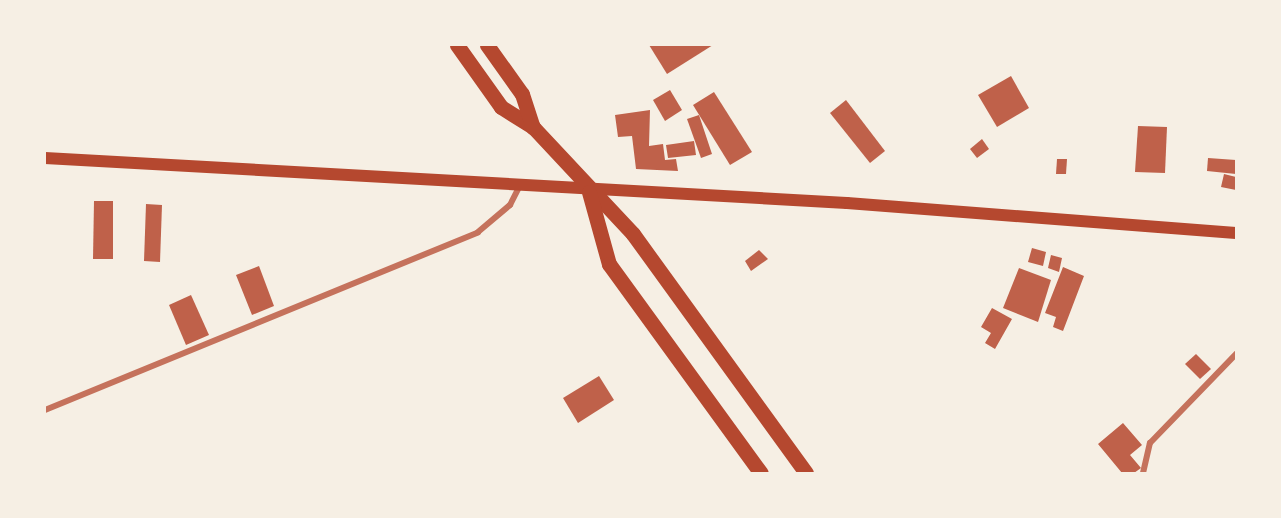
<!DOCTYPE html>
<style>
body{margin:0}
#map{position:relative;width:1281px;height:518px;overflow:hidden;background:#f6efe4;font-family:"Space Grotesk",sans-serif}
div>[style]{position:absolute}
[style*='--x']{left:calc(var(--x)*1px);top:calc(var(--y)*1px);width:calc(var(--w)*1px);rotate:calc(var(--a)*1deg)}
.building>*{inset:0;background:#bf614a}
.minor>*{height:6px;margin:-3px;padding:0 3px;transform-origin:3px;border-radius:3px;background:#c5725c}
.secondary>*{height:12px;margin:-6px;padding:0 6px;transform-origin:6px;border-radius:6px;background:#b5482f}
.primary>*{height:15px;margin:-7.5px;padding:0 7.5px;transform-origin:7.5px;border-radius:7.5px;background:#b5482f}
span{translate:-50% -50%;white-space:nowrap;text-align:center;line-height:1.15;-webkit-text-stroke:4.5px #f6efe4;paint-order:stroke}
.frame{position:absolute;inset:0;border:46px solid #f6efe4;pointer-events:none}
</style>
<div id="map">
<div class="building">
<i style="clip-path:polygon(649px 45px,713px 45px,667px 74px)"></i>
<i style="clip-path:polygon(1011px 76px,1029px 108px,997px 127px,978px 95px)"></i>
<i style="clip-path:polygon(670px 90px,682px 110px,665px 121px,653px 100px)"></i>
<i style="clip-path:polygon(714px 92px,752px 152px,730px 165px,693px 105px)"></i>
<i style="clip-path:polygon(846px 100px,885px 151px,870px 163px,830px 113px)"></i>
<i style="clip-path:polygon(650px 110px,649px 146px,663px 144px,665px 160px,676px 159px,678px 171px,636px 169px,632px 136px,618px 137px,615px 115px)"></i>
<i style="clip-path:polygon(699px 115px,712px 154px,701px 158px,687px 119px)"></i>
<i style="clip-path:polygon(1138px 126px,1167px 127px,1165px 173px,1135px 172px)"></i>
<i style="clip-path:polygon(982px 139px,989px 149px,977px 158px,970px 149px)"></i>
<i style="clip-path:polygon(694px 141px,696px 155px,668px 158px,666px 145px)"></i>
<i style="clip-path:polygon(1208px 158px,1236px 160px,1236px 174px,1207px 171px)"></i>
<i style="clip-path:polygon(1057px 159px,1067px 159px,1066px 174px,1056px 174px)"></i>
<i style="clip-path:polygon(1224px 174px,1236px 177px,1236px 190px,1221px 187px)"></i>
<i style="clip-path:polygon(94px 201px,113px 201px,113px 259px,93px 259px)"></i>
<i style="clip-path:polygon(146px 204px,162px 205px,160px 262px,144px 261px)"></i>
<i style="clip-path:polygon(1032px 248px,1046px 252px,1043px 266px,1028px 262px)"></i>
<i style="clip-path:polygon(759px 250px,768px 259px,751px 271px,745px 261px)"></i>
<i style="clip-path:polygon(1051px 255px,1062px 258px,1059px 272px,1048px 268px)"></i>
<i style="clip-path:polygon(259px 266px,274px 306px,252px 315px,236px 275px)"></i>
<i style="clip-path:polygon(1063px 267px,1084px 276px,1063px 331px,1053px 327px,1056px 317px,1045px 313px)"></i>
<i style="clip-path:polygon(1019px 268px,1051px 280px,1038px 322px,1003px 308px)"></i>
<i style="clip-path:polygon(191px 295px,209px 335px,186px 345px,169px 305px)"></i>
<i style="clip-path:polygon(992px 308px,1012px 319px,995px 349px,985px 343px,991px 333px,981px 327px)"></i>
<i style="clip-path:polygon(1196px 354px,1211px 369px,1200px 379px,1185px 364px)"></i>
<i style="clip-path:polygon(599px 376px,614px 400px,578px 423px,563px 398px)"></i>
<i style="clip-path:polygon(1123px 423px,1142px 445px,1130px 455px,1141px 468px,1134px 473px,1122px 473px,1098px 444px)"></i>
</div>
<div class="minor">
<i style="--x:45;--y:410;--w:468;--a:-22.3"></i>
<i style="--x:478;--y:232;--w:42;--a:-40.2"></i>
<i style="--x:510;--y:205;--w:20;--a:-63"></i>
<i style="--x:1143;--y:473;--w:31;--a:-77"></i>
<i style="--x:1150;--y:443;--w:124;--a:-46"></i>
</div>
<div class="secondary">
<i style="--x:45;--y:158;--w:803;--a:3.21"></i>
<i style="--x:847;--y:203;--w:390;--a:4.4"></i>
</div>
<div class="primary">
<i style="--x:457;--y:45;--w:76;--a:54.6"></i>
<i style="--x:501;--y:107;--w:38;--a:32"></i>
<i style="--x:533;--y:127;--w:146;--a:46.9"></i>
<i style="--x:633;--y:234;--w:295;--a:54.1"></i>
<i style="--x:487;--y:45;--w:60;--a:54.5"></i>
<i style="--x:522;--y:94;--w:35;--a:72"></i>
<i style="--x:589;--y:192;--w:75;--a:74.5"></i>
<i style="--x:609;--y:264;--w:258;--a:54"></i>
</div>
<div class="frame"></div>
</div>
